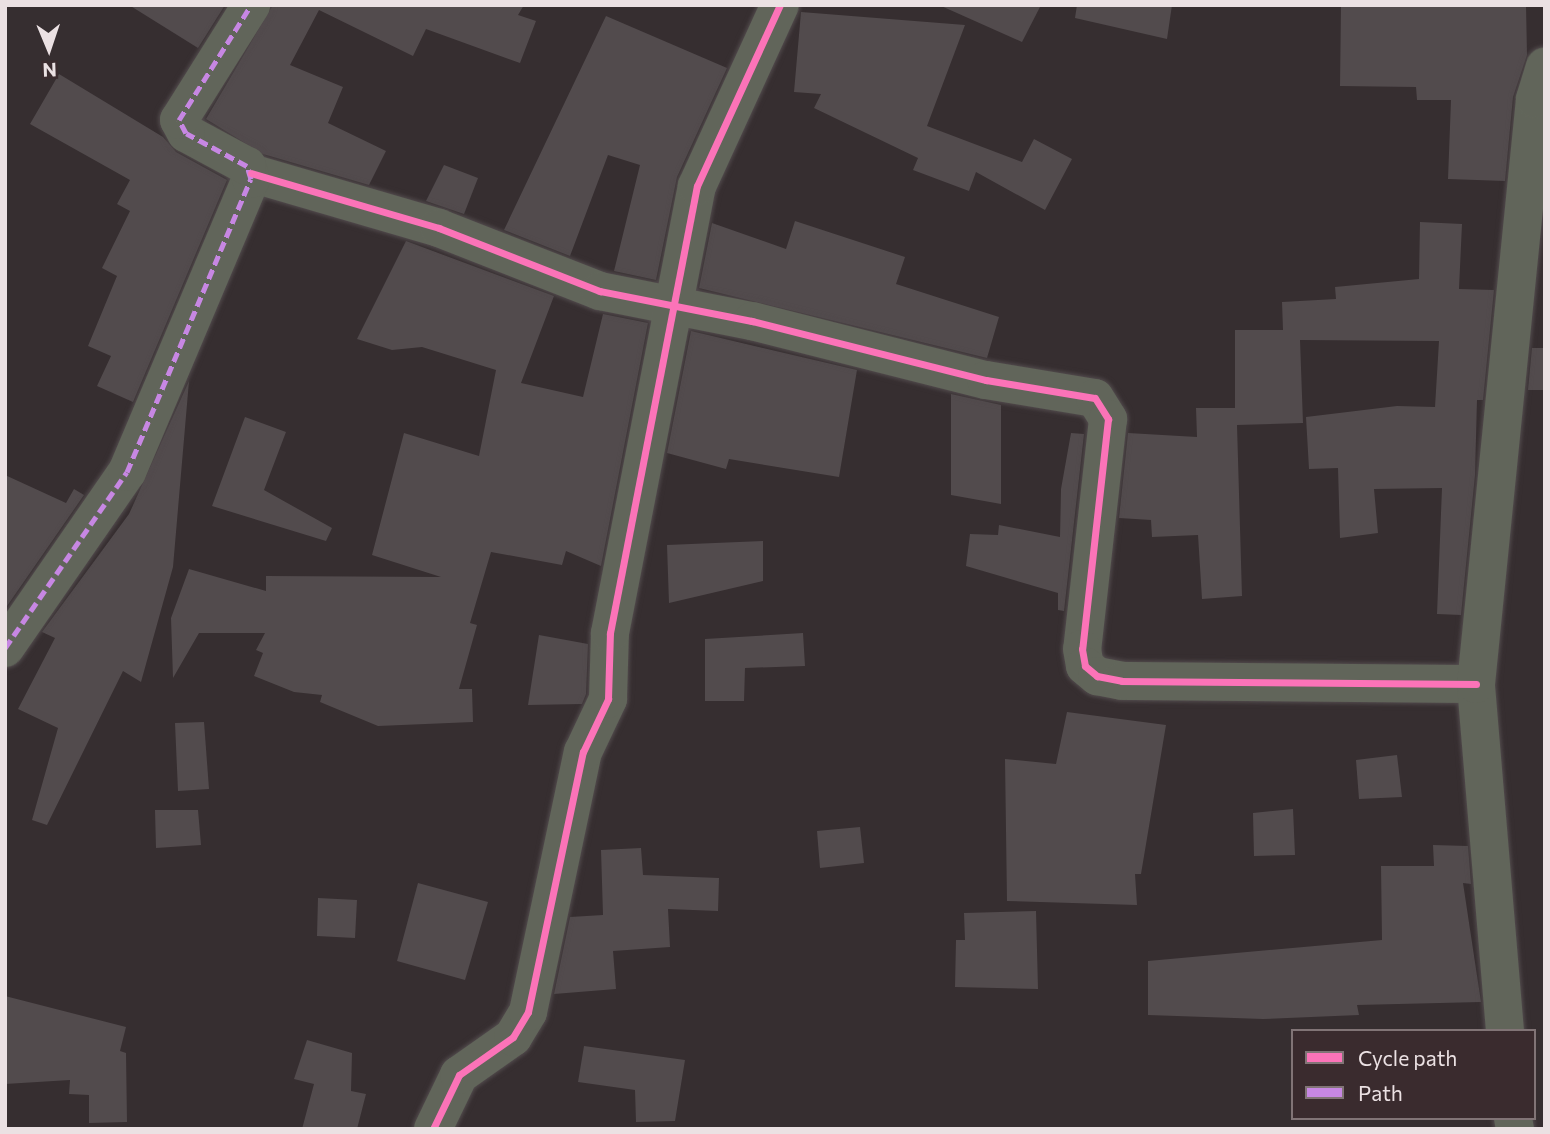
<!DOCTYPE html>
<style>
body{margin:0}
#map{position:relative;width:1550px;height:1134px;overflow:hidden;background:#362e30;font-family:Commissioner,sans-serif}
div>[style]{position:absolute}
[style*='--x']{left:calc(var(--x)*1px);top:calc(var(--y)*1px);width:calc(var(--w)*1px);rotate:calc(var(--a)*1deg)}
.building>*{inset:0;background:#524b4d}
.roads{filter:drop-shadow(0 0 2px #524b4d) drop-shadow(0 0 2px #524b4d)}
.street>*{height:38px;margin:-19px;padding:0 19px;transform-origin:19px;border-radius:19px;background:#61655a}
.quiet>*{height:5px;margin-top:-2.5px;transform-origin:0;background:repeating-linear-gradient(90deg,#c787e3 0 10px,transparent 0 15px)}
.cycleway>*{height:7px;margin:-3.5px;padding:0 3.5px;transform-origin:3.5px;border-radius:3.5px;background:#fb73b8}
span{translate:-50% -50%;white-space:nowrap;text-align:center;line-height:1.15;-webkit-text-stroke:7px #3a2b2e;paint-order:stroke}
.frame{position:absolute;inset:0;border:7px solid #ebe1e3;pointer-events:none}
.legend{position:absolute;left:1291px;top:1029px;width:245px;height:91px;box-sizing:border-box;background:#3a2b2e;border:2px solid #817476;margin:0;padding:9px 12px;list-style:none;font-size:21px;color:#ebe1e3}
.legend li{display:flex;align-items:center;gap:14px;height:35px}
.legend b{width:35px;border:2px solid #817476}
.north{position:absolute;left:14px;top:14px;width:70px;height:70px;-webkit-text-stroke:5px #3a2b2e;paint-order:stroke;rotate:178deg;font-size:19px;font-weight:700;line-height:28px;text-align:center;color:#ebe1e3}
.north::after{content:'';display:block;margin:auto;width:24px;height:32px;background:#ebe1e3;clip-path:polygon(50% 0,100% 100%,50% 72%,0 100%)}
</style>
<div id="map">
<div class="building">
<i style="clip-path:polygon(129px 5px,225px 5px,198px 48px)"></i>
<i style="clip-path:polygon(273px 5px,524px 5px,518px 15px,536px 21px,520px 63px,426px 29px,413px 56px,319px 10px,290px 65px,343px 87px,328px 123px,386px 151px,369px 185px,263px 154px,206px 119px)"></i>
<i style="clip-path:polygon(939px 5px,1041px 5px,1022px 42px)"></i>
<i style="clip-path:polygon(1077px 5px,1172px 5px,1167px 39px,1075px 18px)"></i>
<i style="clip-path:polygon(1341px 5px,1526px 5px,1527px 55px,1513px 97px,1505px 181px,1448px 179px,1451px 100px,1417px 100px,1416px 87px,1340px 86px)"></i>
<i style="clip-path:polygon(801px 12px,965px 25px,927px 126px,1022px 162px,1034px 139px,1072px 159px,1045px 210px,976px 172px,969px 191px,913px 170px,918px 158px,814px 108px,821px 94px,794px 92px)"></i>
<i style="clip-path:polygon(606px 16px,727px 68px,677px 177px,656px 280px,614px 271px,640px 165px,608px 155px,570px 256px,504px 230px)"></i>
<i style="clip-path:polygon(59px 74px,163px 137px,176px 152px,227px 180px,133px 402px,97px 386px,111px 356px,88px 346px,117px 276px,102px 268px,130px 211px,117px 204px,130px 180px,30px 124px)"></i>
<i style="clip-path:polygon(444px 165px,478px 178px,464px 214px,426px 201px)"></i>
<i style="clip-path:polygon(795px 221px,905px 257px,896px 284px,999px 317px,987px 358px,699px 288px,712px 223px,786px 249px)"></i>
<i style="clip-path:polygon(1420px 222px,1462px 224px,1459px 289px,1494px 290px,1483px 400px,1477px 400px,1475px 475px,1461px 615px,1437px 614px,1442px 488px,1374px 489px,1378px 533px,1340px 538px,1338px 468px,1309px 469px,1306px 417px,1397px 406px,1435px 407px,1439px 341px,1300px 340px,1303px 423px,1237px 425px,1242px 596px,1202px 599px,1198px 535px,1152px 537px,1151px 520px,1119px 518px,1128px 433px,1197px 437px,1196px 408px,1235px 408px,1235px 330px,1283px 330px,1282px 302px,1336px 299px,1335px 287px,1419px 279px)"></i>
<i style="clip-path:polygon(406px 241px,554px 296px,521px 383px,583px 397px,603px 314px,648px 323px,601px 566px,566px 551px,562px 565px,491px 552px,470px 623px,477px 625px,459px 689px,472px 689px,473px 722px,378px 726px,320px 702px,322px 695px,294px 692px,254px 676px,263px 653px,256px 650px,265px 633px,199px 633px,173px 678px,171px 618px,189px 569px,266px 591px,266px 576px,441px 577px,372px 555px,404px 433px,479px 456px,496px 370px,422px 347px,392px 350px,357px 339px)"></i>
<i style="clip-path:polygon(691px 331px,857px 370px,839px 477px,729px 459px,726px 469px,667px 453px)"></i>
<i style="clip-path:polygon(1532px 348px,1545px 348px,1545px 390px,1528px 390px)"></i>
<i style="clip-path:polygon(189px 381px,173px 567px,141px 682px,123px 671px,47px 825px,32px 820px,58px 728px,18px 709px,55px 638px,42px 632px,129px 514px)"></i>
<i style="clip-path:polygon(951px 394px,1001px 405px,1001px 504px,951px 495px)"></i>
<i style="clip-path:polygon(245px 417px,286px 432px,264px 490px,332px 528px,326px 541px,212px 506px)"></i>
<i style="clip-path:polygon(1071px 433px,1084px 434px,1064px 611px,1058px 610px,1058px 593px,966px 566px,970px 534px,998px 535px,999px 525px,1060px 537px,1061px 489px)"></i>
<i style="clip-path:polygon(5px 475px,66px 503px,74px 489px,84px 495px,5px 609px)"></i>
<i style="clip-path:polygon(763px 541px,763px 581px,669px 603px,667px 545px)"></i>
<i style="clip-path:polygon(803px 633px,805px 666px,745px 668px,744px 701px,705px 701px,705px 639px)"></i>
<i style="clip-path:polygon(539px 635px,588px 644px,586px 694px,582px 704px,528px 705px)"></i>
<i style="clip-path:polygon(1067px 712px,1166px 725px,1141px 874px,1135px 874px,1137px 905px,1007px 901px,1005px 759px,1056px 764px)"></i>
<i style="clip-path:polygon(204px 722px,209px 789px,178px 791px,175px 723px)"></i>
<i style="clip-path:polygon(1397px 755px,1402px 797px,1359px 799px,1356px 760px)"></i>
<i style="clip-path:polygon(1293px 809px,1295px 855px,1254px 856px,1253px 813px)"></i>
<i style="clip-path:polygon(155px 810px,198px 810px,201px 845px,156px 848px)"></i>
<i style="clip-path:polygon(860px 827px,864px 863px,820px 868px,817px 831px)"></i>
<i style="clip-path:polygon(1433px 845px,1468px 846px,1471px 884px,1463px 883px,1481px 1002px,1357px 1005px,1359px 1015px,1263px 1019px,1148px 1015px,1148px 961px,1382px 940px,1381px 866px,1434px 866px)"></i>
<i style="clip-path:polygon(641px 848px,643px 875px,719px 878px,718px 911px,668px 909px,670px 947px,613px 951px,616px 989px,554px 994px,570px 917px,603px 915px,601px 850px)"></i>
<i style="clip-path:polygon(418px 883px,488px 902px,465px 980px,397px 961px)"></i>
<i style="clip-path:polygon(318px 898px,357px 900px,355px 938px,317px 936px)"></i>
<i style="clip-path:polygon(1036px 911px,1038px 989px,955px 987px,956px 940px,965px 940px,964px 913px)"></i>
<i style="clip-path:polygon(5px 996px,126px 1027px,120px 1051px,126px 1053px,127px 1122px,89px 1123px,89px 1095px,69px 1094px,70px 1080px,5px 1084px)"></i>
<i style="clip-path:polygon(307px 1040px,352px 1053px,351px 1091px,366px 1094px,357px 1129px,302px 1129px,314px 1084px,294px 1079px)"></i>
<i style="clip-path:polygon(584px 1046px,685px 1060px,675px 1121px,636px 1122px,635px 1090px,578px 1082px)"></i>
</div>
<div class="roads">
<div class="street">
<i style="--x:251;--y:173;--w:196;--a:16.3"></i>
<i style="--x:439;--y:228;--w:173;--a:21.4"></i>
<i style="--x:600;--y:291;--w:155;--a:11.2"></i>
<i style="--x:752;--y:321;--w:241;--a:14.2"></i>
<i style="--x:986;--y:380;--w:110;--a:9.4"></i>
<i style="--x:1095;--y:398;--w:25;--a:58"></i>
<i style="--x:1108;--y:419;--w:231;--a:96.4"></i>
<i style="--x:1082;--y:649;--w:17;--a:80"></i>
<i style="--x:1085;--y:666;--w:16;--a:40"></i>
<i style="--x:1097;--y:676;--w:25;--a:11"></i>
<i style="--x:1122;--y:681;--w:354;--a:0.5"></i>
<i style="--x:5;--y:648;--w:214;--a:-55.3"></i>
<i style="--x:127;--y:472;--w:318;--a:-67.1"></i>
<i style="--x:251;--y:179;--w:14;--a:-107"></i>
<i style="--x:247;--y:166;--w:69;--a:-151.6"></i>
<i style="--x:186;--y:133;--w:15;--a:-118"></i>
<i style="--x:179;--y:120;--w:136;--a:-57.9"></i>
<i style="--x:1505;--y:1031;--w:348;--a:-94.8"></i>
<i style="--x:1476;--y:684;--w:588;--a:-84.24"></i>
<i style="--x:1535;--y:99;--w:34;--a:-73"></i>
<i style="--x:1513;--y:1118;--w:11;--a:80"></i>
<i style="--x:433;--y:1129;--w:60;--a:-64.3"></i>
<i style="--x:459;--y:1075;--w:66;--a:-35.1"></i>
<i style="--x:513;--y:1037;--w:29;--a:-59"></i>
<i style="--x:528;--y:1012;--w:266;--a:-78.1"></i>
<i style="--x:583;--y:752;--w:59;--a:-64.7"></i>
<i style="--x:608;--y:699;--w:66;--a:-88.3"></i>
<i style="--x:610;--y:633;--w:455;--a:-79"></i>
<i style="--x:697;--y:186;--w:199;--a:-65.4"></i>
</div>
</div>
<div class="quiet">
<i style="--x:5;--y:648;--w:214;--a:-55.3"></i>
<i style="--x:127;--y:472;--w:318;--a:-67.1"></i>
<i style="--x:251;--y:179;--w:14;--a:-107"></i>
<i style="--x:247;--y:166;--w:69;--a:-151.6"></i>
<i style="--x:186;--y:133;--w:15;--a:-118"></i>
<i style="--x:179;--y:120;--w:136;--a:-57.9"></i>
</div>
<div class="cycleway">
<i style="--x:251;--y:173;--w:196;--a:16.3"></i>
<i style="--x:439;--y:228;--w:173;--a:21.4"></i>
<i style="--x:600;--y:291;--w:155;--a:11.2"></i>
<i style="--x:752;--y:321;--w:241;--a:14.2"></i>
<i style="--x:986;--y:380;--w:110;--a:9.4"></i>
<i style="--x:1095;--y:398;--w:25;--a:58"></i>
<i style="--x:1108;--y:419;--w:231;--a:96.4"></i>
<i style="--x:1082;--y:649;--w:17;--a:80"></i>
<i style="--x:1085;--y:666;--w:16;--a:40"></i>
<i style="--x:1097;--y:676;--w:25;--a:11"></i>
<i style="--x:1122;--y:681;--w:354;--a:0.5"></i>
<i style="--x:433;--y:1129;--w:60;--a:-64.3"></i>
<i style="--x:459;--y:1075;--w:66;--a:-35.1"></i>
<i style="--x:513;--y:1037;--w:29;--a:-59"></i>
<i style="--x:528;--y:1012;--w:266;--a:-78.1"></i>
<i style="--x:583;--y:752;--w:59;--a:-64.7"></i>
<i style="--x:608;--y:699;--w:66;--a:-88.3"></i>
<i style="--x:610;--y:633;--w:455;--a:-79"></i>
<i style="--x:697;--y:186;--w:199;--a:-65.4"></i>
</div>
<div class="frame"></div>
<ul class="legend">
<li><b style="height:9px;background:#fb73b8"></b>Cycle path</li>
<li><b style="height:9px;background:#c787e3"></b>Path</li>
</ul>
<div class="north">N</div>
</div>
